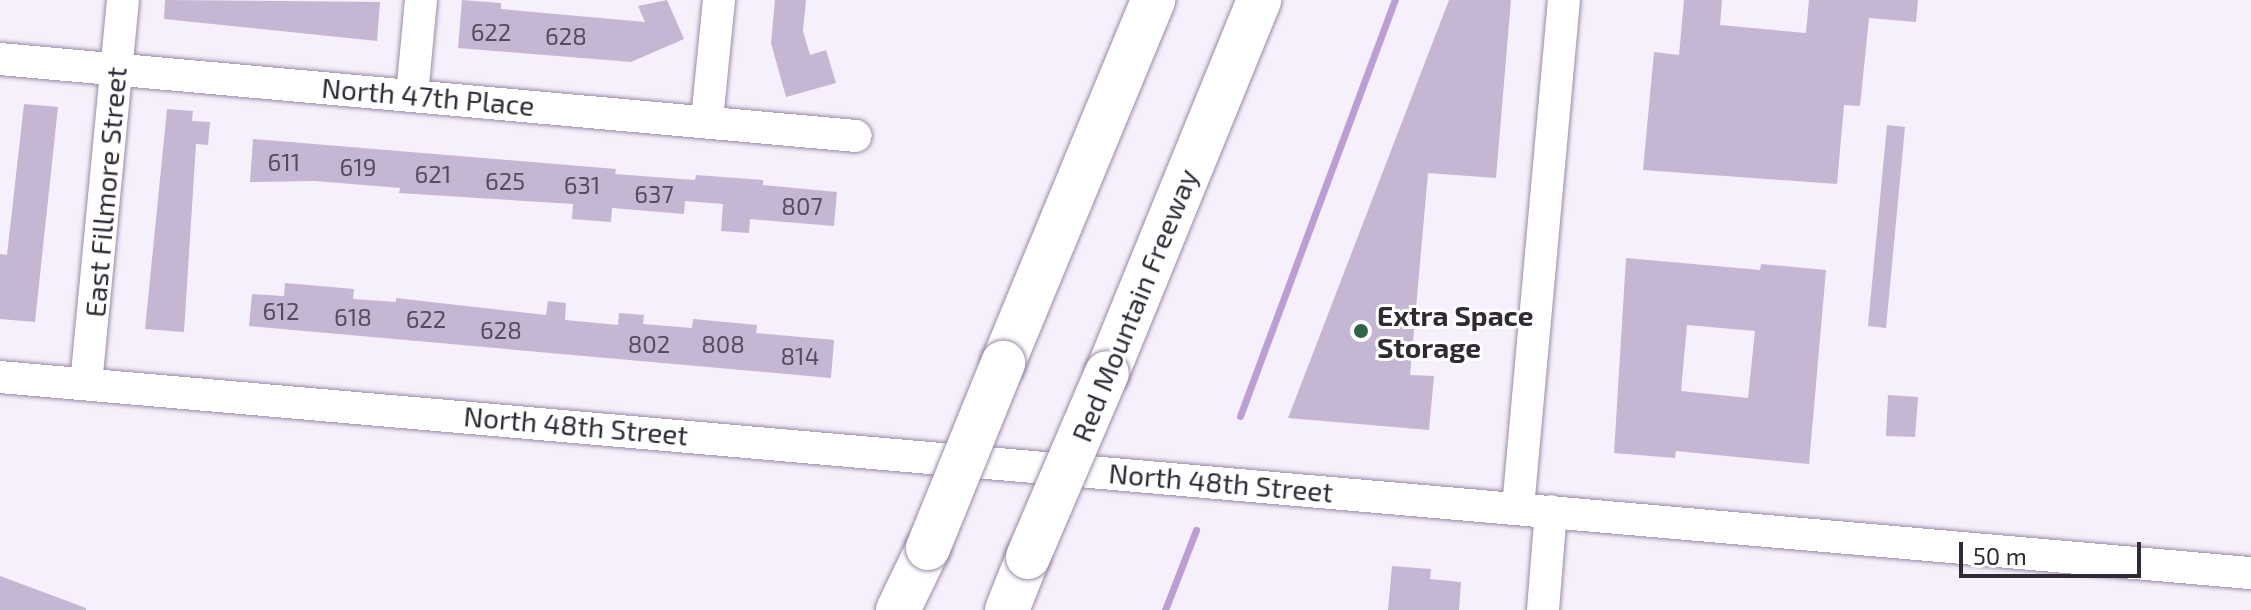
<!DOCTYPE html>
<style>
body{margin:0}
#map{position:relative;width:2251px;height:610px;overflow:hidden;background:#f6f0fc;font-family:"Exo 2",sans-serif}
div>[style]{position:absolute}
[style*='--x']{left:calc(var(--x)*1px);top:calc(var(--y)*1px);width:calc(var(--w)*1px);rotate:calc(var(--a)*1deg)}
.stream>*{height:7px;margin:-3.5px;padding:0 3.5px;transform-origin:3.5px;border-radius:3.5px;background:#bc9ed6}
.building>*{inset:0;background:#c5b6d3}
.roads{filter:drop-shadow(0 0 2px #998aa6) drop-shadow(0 0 2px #998aa6)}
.minor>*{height:32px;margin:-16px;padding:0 16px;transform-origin:16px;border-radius:16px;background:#fff}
.highway>*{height:44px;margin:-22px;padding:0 22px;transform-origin:22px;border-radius:22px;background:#fff}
.bridges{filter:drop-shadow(0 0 2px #998aa6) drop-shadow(0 0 2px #998aa6)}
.highway-bridge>*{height:44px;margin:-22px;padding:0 22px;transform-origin:22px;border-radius:22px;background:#fff}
.dots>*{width:22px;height:22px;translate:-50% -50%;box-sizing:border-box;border:4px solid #fff;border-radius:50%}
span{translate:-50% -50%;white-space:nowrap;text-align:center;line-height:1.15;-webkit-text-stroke:6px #fff;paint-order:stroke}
.number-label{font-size:24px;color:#554d5d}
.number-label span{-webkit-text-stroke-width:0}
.street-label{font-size:28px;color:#302a36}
.poi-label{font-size:28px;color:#302a36;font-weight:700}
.left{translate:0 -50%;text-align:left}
.scale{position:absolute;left:1959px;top:542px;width:182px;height:36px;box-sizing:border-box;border:4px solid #302a36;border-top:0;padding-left:10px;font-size:24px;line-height:28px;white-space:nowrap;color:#302a36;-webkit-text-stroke:6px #fff;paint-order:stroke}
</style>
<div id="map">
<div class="stream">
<i style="--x:1240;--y:416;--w:444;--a:-69.6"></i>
<i style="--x:1165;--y:610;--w:86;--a:-68.8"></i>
</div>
<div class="building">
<i style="clip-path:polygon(165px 0,380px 2px,377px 41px,164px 19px)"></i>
<i style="clip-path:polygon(462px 0,501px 3px,501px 9px,645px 22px,638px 6px,667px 0,684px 39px,631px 62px,458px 48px)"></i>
<i style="clip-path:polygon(775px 0,806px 0,803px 31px,810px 55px,826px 50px,836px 83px,786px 97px,771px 43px)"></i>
<i style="clip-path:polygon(1449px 0,1511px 0,1496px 178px,1428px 173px,1410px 375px,1434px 376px,1429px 430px,1288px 418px)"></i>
<i style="clip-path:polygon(1684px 0,1722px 0,1720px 25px,1806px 33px,1809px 0,1918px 0,1916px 22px,1869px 18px,1860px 106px,1844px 105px,1837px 184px,1643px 170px,1654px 52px,1679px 55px)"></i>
<i style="clip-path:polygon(24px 104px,58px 107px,35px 322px,0 319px,0 254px,7px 255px)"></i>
<i style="clip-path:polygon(167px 109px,193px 111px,192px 121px,210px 122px,208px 145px,196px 144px,184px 332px,145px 329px)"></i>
<i style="clip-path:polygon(1887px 125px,1905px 127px,1886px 328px,1868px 326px)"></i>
<i style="clip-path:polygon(253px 139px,616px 169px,615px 174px,695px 180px,696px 175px,763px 180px,763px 185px,837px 192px,834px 226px,750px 219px,749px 233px,721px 231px,723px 204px,685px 201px,684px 214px,612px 208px,611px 222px,572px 219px,573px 204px,399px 193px,400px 188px,315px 181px,250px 182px)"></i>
<i style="clip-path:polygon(evenodd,1626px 258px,1760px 270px,1761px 264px,1826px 270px,1809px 464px,1676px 451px,1675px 458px,1614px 453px,1626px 258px,1687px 325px,1755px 331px,1748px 398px,1681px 391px,1687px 325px)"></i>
<i style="clip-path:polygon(285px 283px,354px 289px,353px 299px,396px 302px,396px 298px,546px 315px,548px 301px,566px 303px,565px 320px,618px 325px,619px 313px,644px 315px,643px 324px,692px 328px,693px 319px,757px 325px,756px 333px,834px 340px,831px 378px,249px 326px,252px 294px,284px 296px)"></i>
<i style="clip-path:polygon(1888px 395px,1918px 397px,1915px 437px,1886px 436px)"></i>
<i style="clip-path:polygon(1392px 566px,1431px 569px,1430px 579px,1461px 582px,1459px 610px,1388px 610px)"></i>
<i style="clip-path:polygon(0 576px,86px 608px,86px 610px,0 610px)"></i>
</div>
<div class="roads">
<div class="minor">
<i style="--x:0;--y:59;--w:859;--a:5.14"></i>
<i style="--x:412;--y:95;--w:95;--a:-84.6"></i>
<i style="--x:707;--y:120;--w:121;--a:-84.3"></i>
<i style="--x:0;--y:377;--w:2260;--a:4.98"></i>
<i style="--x:86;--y:384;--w:386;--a:-84.5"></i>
<i style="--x:1518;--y:508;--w:510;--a:-84.83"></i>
<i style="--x:1543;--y:610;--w:99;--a:-85.4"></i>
</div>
<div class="highway">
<i style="--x:1003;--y:363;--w:393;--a:-67.5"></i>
<i style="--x:1107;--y:373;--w:403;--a:-67.8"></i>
<i style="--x:898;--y:610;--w:69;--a:-64.2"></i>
<i style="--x:1007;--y:610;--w:57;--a:-68.4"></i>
</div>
</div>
<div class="bridges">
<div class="highway-bridge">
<i style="--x:928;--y:548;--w:200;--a:-67.9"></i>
<i style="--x:1028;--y:557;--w:200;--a:-66.8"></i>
</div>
</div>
<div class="dots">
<i style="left:1361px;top:331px;background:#306448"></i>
</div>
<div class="number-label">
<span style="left:491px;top:32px">622</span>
<span style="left:566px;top:36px">628</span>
<span style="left:284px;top:162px">611</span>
<span style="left:358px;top:167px">619</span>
<span style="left:433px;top:174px">621</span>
<span style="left:505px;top:181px">625</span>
<span style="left:582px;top:185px">631</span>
<span style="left:654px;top:194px">637</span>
<span style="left:802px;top:206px">807</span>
<span style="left:281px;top:311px">612</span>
<span style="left:353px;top:317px">618</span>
<span style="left:426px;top:319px">622</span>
<span style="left:501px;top:330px">628</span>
<span style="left:649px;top:344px">802</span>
<span style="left:723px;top:344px">808</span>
<span style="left:800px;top:356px">814</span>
</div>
<div class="street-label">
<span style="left:428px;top:96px;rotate:5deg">North 47th Place</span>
<span style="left:105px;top:192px;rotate:-85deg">East Fillmore Street</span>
<span style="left:1134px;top:305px;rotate:-68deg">Red Mountain Freeway</span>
<span style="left:576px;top:425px;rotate:5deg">North 48th Street</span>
<span style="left:1221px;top:482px;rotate:5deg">North 48th Street</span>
</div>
<div class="poi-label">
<span class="left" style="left:1377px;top:331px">Extra Space<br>Storage</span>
</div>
<div class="scale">50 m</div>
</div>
